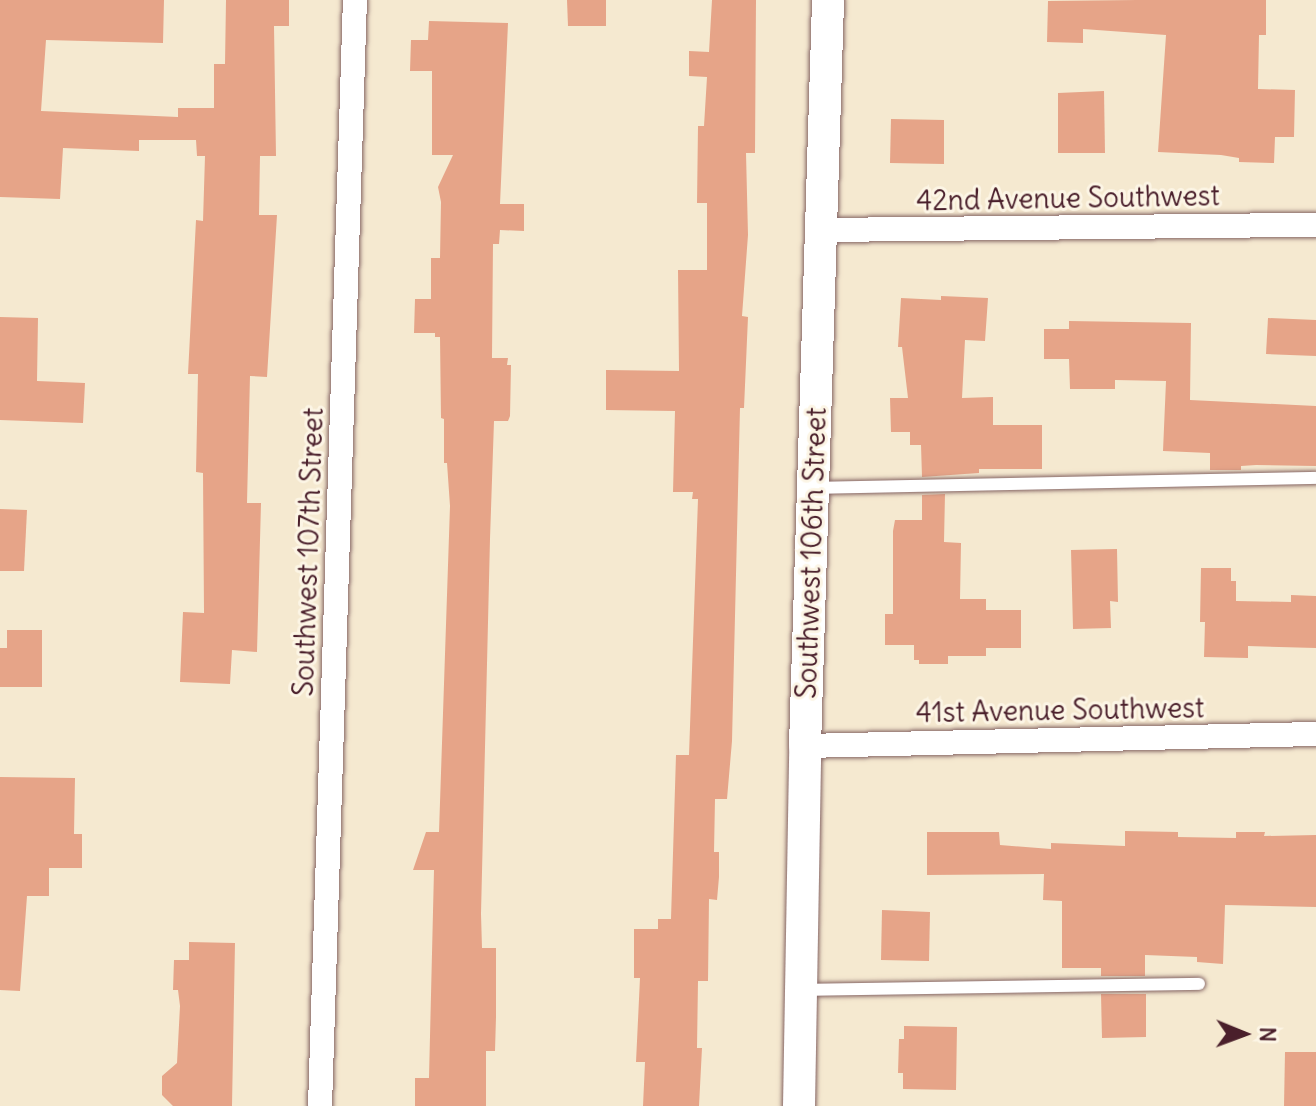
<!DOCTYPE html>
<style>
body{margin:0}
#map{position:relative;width:1316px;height:1106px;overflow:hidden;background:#f5e9d0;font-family:Delius,sans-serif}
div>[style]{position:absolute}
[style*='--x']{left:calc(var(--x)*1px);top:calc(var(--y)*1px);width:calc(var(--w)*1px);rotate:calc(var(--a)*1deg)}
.building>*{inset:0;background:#e6a488}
.roads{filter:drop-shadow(0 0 2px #866665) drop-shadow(0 0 2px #866665)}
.service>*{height:12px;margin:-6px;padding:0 6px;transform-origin:6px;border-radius:6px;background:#fff}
.minor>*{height:24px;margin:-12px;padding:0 12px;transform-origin:12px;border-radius:12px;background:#fff}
.tertiary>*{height:32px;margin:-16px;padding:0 16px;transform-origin:16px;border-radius:16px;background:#fff}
span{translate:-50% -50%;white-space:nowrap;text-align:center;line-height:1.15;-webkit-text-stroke:6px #fcf5e5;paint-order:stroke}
.street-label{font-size:28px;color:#4a1f2b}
.north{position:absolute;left:1204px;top:994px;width:80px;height:80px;-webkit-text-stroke:6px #fcf5e5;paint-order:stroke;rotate:91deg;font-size:22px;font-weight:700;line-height:32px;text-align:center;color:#4a1f2b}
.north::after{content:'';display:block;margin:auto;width:28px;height:36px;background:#4a1f2b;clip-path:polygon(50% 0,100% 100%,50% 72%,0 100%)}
</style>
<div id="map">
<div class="building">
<i style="clip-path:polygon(0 0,164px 0,163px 43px,46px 40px,41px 111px,178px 117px,178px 108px,214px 108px,214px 64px,225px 64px,226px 0,289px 0,289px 26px,274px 26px,276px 156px,260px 156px,259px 215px,277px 215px,267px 377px,250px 376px,247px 503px,261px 503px,257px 652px,232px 650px,230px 684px,180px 682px,183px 612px,204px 613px,203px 473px,196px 472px,198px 374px,188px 374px,196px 220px,203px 221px,205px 156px,197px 156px,196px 140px,139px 140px,139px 151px,63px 148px,60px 199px,0 197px)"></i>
<i style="clip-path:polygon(567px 0,606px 0,606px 26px,568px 26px)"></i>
<i style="clip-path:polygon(712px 0,756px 0,755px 153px,746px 153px,748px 235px,742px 316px,748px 317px,744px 408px,740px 408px,732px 741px,727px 799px,715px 799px,714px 852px,719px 852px,719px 877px,717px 900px,709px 899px,708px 981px,698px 981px,697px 1048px,702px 1048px,699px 1106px,643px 1106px,645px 1062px,636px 1062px,640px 978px,634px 978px,634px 929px,658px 929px,658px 919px,671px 919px,676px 755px,689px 755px,698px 499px,692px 499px,693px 492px,673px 492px,675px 411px,606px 410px,606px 370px,679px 371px,678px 270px,707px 270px,707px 203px,697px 203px,698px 126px,704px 126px,707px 77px,689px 76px,689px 51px,709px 52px)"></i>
<i style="clip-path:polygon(1137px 0,1266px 0,1266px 35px,1259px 35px,1258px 89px,1295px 90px,1294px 137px,1275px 137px,1274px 163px,1239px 162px,1239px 158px,1221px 155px,1158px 152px,1166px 35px,1083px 29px,1083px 43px,1047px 42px,1048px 1px)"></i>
<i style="clip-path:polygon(429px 21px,508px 23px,500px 204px,524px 204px,524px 231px,500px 230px,499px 244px,493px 244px,492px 358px,508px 358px,507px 365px,511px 365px,510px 416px,508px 421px,494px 421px,490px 539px,481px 914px,482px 948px,496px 948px,496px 1017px,495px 1051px,486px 1051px,486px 1106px,415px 1106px,415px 1078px,429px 1078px,434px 870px,413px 870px,426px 832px,439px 832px,450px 506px,447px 463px,444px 463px,444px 419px,441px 418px,440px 337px,435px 337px,435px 333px,414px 333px,415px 299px,431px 299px,431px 258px,440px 258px,441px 202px,438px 187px,453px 155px,432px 155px,432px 71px,410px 71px,411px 40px,428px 40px)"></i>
<i style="clip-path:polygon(1104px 91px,1105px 153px,1058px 153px,1058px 93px)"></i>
<i style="clip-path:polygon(891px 119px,944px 120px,944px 164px,890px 163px)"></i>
<i style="clip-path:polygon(941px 296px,988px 298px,985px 341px,965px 340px,962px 398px,993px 397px,993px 425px,1042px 425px,1042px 469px,979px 469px,979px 473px,922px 477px,921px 445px,910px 445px,910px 432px,891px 432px,890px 398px,908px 398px,902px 347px,898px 347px,901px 298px,941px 300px)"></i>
<i style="clip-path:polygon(0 317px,38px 318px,37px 381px,85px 383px,83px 423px,0 420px)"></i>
<i style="clip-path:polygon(1268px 318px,1316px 320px,1316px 356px,1266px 354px)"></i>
<i style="clip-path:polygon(1069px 321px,1191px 323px,1190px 400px,1316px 406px,1316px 466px,1256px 465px,1241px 466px,1241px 470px,1210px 470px,1210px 453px,1163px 451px,1166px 381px,1115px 380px,1115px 389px,1070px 389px,1069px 359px,1044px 359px,1044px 329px,1069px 329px)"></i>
<i style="clip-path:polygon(945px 494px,944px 542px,961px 543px,960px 599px,986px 599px,986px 610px,1021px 610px,1021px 648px,986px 648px,986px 656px,948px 656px,948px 664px,919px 664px,919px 660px,914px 660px,914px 645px,885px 645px,885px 614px,893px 614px,893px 531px,895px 520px,922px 520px,922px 495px)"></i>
<i style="clip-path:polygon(0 509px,27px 510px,24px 571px,0 571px)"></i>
<i style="clip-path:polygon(1117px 549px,1118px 602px,1110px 601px,1111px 628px,1073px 629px,1071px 550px)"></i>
<i style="clip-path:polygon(1201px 568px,1231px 568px,1231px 581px,1236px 581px,1236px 601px,1291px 602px,1291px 595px,1316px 596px,1316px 648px,1248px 646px,1248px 658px,1204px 657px,1205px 622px,1200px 622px)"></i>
<i style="clip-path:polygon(7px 630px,42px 630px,42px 687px,0 687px,0 648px,7px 648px)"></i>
<i style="clip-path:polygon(0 777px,75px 778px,74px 834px,82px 834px,82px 868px,49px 868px,49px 896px,27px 896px,20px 991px,0 990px)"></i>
<i style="clip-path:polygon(1125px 831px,1178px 832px,1178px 837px,1236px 838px,1236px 832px,1265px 832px,1264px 836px,1316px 835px,1316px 907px,1225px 905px,1223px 964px,1197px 962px,1197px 957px,1145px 955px,1145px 976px,1101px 976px,1101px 968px,1062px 968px,1062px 901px,1043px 900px,1044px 874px,927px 875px,927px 832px,999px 832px,1000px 845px,1051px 849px,1051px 843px,1125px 846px)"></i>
<i style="clip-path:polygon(882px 910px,930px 912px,929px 961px,881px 960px)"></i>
<i style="clip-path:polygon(189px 942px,235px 943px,232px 1106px,173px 1106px,162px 1095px,162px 1076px,177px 1063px,180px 1006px,178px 990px,173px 990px,174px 960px,189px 960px)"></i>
<i style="clip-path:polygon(1101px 994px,1146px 994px,1146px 1037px,1102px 1038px)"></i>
<i style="clip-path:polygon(904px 1026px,957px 1027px,956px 1090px,903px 1089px,903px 1073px,898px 1073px,899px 1039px,904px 1039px)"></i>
<i style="clip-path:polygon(1285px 1052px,1316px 1052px,1316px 1106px,1284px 1106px)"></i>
</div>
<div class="roads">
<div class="service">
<i style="--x:816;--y:488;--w:500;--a:-1.15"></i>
<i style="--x:802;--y:990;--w:397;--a:-0.9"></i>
</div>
<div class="minor">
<i style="--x:821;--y:230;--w:495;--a:-0.6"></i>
<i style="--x:805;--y:746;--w:511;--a:-1.35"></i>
<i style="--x:320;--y:1106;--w:1107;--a:-88.19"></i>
</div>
<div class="tertiary">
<i style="--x:799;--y:1106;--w:360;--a:-89"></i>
<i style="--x:805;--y:746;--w:746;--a:-88.23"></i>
</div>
</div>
<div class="street-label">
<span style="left:1068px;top:198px;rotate:-1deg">42nd Avenue Southwest</span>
<span style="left:308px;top:552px;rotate:-88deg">Southwest 107th Street</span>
<span style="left:811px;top:553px;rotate:-88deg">Southwest 106th Street</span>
<span style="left:1060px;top:710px;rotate:-1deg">41st Avenue Southwest</span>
</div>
<div class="north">N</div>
</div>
